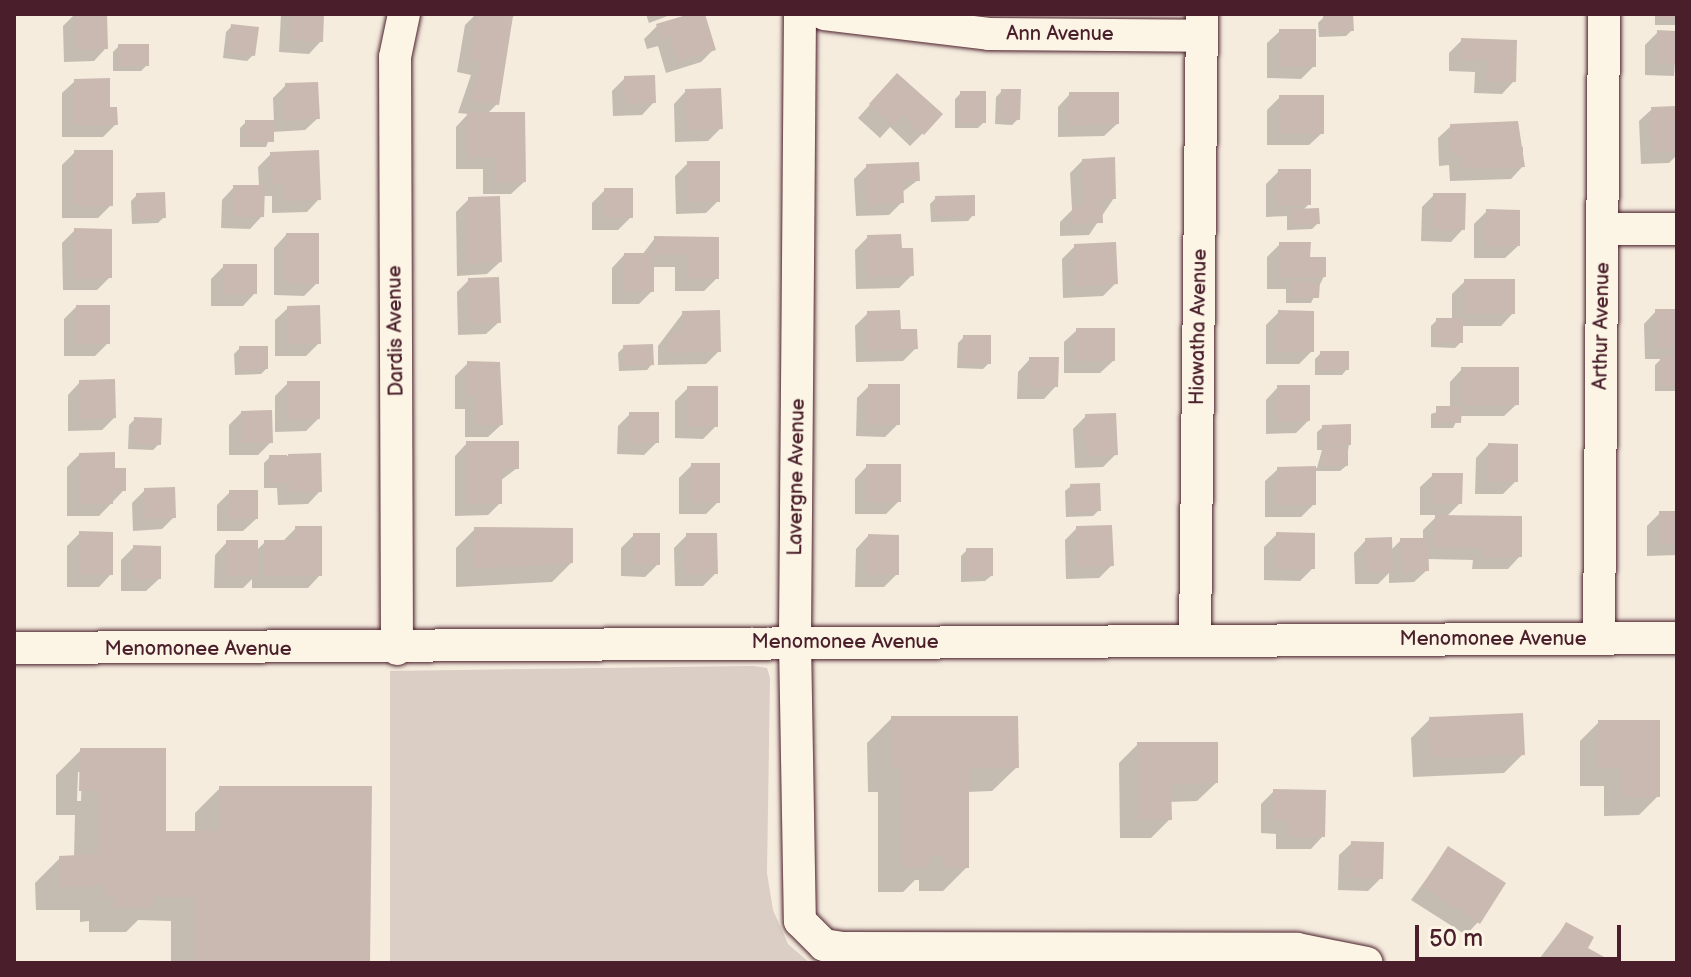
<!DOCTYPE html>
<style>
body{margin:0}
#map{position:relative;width:1691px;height:977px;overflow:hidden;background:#f5ecde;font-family:"Balsamiq Sans",sans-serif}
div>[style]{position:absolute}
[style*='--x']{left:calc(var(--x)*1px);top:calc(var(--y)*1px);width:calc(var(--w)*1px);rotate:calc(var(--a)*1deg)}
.green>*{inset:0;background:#dbcec4}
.shadow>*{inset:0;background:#0003}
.building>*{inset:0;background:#cab9b1}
.roads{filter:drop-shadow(0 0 2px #4a1f2b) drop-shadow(0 0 2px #4a1f2b)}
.minor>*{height:32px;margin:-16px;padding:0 16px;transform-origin:16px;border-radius:16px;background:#fcf5e5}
span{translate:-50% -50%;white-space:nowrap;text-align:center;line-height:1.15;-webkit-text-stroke:7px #fcf5e5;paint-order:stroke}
.street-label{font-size:20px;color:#4a1f2b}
.frame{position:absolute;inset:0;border:16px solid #4a1f2b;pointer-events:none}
.scale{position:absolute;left:1415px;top:925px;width:206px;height:36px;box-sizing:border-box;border:4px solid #4a1f2b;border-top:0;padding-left:10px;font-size:24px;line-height:28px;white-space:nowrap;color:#4a1f2b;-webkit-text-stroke:6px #fcf5e5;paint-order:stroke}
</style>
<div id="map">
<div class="green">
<i style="clip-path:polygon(753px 666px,767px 668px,770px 678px,767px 873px,773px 910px,788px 944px,810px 963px,390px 963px,390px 671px)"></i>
</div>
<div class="shadow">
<i style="clip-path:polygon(75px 14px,105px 14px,106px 48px,94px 61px,64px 62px,63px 26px)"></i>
<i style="clip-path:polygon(281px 14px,322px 14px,321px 41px,309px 54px,279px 52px)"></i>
<i style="clip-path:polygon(476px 14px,522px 14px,511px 17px,497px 104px,487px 114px,524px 182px,511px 194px,483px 194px,483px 169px,456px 169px,456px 127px,468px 114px,458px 113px,471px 75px,457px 72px,465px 25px)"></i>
<i style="clip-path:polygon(646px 14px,673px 14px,649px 23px)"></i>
<i style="clip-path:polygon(697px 14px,703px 14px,714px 49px,701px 62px,666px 73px,658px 46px,647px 49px,644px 39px,657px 26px)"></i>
<i style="clip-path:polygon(1479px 14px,1509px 14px,1507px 16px)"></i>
<i style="clip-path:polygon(1655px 14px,1677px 14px,1677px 25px,1655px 25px)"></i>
<i style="clip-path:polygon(1324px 17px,1352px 30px,1346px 36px,1319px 37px,1318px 23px)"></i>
<i style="clip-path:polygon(232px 26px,253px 55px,247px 61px,223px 58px,226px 32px)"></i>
<i style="clip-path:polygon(1280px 31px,1314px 66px,1301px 79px,1267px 78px,1267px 43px)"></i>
<i style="clip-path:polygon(1658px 32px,1677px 33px,1674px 76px,1645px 75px,1645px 45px)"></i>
<i style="clip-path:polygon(1462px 40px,1514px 81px,1502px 94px,1474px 93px,1475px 72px,1449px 71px,1449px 53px)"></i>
<i style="clip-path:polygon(119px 46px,147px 65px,141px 71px,113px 71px,113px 52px)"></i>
<i style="clip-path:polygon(625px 78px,654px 102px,642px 115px,613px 116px,612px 91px)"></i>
<i style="clip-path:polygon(75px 81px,108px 109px,116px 124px,103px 137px,62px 137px,62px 93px)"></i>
<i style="clip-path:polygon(286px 85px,318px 118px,305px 130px,272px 132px,266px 147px,240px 147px,240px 128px,246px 122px,274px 122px,273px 98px)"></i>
<i style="clip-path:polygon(885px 88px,923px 133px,910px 146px,890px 127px,880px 138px,858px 118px)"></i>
<i style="clip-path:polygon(686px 91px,721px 128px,708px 141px,675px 142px,674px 104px)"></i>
<i style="clip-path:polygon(1002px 91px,1018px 119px,1012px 125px,995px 124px,996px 97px)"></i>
<i style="clip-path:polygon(961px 93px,984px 122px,978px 128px,955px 128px,955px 99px)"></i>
<i style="clip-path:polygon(1070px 94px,1117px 124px,1104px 136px,1058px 137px,1058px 107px)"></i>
<i style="clip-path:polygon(1280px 97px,1322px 133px,1309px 145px,1267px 145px,1267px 110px)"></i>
<i style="clip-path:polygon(1677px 108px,1677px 155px,1669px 163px,1641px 164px,1639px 121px,1652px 109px)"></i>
<i style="clip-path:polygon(1451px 126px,1523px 147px,1523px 166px,1511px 179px,1450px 181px,1449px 165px,1439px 166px,1438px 138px)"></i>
<i style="clip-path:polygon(75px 152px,111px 205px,98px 218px,62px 218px,62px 165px)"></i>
<i style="clip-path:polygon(271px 154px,319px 199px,307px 212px,272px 213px,272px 196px,262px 196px,262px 216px,250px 229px,221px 228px,222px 200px,234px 187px,259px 187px,258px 167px)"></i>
<i style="clip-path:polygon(1083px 160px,1114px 198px,1089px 235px,1060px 236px,1060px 222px,1072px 210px,1070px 173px)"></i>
<i style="clip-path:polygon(688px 163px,718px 201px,706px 213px,676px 214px,675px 176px)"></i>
<i style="clip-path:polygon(867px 166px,918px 180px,901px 193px,902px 202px,889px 215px,856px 216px,854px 179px)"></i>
<i style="clip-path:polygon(1279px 171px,1309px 204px,1302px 211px,1318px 223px,1312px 229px,1287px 230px,1287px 216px,1266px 217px,1266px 184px)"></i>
<i style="clip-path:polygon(605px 190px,631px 217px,618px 230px,592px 230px,592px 203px)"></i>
<i style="clip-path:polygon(137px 195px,164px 217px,158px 223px,132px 224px,131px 201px)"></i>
<i style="clip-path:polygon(1434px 195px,1463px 229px,1451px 242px,1421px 241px,1422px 207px)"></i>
<i style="clip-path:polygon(936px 198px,973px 215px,968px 221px,931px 222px,930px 204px)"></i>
<i style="clip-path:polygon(469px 199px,500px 262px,487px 274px,457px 276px,456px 212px)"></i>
<i style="clip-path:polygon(1487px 211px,1518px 246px,1505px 258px,1474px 258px,1474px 224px)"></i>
<i style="clip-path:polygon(75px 230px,110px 277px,97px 290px,63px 290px,62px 243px)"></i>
<i style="clip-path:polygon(286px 235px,317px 283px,304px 296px,274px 295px,274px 248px)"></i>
<i style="clip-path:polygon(868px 237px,900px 250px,912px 275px,899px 288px,856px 289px,855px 250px)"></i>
<i style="clip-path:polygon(655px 238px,717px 239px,717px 278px,704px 291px,675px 291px,675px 267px,652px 267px,652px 291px,639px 304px,612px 304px,612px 268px,624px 255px,642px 255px)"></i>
<i style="clip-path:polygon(1280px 244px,1308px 259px,1324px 276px,1311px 303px,1286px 303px,1286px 289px,1267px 289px,1267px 257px)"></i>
<i style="clip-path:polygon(1075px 246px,1116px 283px,1103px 296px,1063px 298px,1062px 259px)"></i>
<i style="clip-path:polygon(224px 266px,255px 293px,243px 306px,211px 306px,211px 279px)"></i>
<i style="clip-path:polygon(469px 280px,499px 322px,486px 334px,458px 335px,457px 292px)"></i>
<i style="clip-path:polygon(1465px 281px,1513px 313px,1501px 326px,1461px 326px,1461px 342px,1455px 348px,1431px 347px,1431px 326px,1437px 320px,1452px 320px,1452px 294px)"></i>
<i style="clip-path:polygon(76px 307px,108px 343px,95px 356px,64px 356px,64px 319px)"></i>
<i style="clip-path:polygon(288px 308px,319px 343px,306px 356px,275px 356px,275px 320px)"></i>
<i style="clip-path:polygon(1656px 311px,1677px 311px,1677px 391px,1655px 391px,1655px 365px,1661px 359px,1645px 359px,1644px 324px)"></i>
<i style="clip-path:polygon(1279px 312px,1312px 351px,1299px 364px,1266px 364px,1266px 325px)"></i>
<i style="clip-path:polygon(683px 313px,719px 351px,706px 364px,658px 365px,658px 346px)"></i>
<i style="clip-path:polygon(868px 313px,899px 331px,916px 348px,903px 361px,856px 362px,855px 326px)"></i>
<i style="clip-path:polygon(1077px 330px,1113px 361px,1100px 373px,1064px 373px,1064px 342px)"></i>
<i style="clip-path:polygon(964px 337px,989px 363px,983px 369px,957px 368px,958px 343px)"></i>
<i style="clip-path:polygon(624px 347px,652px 364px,647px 370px,619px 371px,618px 353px)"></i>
<i style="clip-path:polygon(240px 348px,266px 369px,261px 374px,235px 375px,234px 354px)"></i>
<i style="clip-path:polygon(1321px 353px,1347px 369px,1342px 375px,1315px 375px,1315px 359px)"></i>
<i style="clip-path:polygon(1030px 359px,1056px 386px,1044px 399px,1017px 399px,1018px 372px)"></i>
<i style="clip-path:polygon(468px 363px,501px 425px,488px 437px,465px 437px,465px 409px,455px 409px,455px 376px)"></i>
<i style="clip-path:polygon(1462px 369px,1517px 404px,1504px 416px,1459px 416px,1453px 428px,1431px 428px,1431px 414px,1450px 408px,1450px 382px)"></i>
<i style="clip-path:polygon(80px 382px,114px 418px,102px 430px,68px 431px,68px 395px)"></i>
<i style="clip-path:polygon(288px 383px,318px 419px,306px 431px,275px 432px,275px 396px)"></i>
<i style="clip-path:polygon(869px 386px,898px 424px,885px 437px,856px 436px,857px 398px)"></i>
<i style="clip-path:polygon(1278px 387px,1308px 421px,1296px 433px,1266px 434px,1266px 400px)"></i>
<i style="clip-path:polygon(688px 388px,716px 426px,703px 439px,675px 438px,675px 401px)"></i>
<i style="clip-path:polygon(241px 413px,271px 442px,258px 455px,229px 455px,229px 425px)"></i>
<i style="clip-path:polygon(630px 414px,657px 442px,644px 455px,617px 454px,618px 426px)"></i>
<i style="clip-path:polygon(1086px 416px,1116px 454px,1103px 467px,1075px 468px,1073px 429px)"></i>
<i style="clip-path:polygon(135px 419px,159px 444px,153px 450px,128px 449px,129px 425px)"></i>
<i style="clip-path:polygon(1323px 427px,1349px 444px,1346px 466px,1340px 471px,1314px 471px,1314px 504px,1301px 517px,1265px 517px,1265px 481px,1278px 469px,1317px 468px,1322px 450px,1317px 450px,1317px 432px)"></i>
<i style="clip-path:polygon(467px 443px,517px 468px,500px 481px,500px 503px,488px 515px,455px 516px,455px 456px)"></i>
<i style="clip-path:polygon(1488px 445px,1516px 481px,1503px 494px,1475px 494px,1476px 458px)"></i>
<i style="clip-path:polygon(79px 455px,124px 490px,99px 516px,67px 516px,67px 467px)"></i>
<i style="clip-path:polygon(289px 456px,320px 491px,308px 504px,278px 505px,277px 488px,264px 488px,264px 463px,270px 457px)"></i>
<i style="clip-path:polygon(692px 465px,718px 502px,706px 514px,679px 514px,679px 478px)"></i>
<i style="clip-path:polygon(867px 466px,899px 501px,886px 514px,855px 514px,855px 479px)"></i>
<i style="clip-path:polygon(1433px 475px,1460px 503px,1446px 517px,1520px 556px,1508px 569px,1472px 569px,1473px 560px,1427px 559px,1427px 570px,1414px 582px,1389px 583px,1389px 573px,1378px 584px,1355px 584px,1354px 553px,1366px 540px,1390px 551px,1401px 540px,1423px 540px,1423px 530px,1438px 515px,1420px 515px,1420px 487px)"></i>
<i style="clip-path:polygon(1071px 486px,1099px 510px,1093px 516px,1066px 517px,1065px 491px)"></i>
<i style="clip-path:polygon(145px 490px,174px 517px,162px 529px,133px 531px,132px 503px)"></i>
<i style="clip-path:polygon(230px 492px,256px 519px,243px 531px,217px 531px,217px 505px)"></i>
<i style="clip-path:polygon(1660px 513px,1677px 513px,1677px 555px,1647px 556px,1647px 526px)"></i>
<i style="clip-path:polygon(296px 528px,320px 575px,308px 588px,252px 588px,252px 579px,243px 588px,214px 588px,215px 555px,227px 542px,256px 551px,265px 542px,282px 542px)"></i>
<i style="clip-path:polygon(1077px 528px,1112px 565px,1099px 578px,1066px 579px,1065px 540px)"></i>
<i style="clip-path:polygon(475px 529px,571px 563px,552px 582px,456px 587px,456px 548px)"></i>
<i style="clip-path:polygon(80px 533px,111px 574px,99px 587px,67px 587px,67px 546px)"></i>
<i style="clip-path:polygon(1277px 534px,1313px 568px,1300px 581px,1264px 580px,1264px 547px)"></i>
<i style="clip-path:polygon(634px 535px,658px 564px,645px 577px,621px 576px,621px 548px)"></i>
<i style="clip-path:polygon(687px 535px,716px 573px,703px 586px,675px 586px,674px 548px)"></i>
<i style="clip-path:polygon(868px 536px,897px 574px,884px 587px,855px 587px,856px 549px)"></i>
<i style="clip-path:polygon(134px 547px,159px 579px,146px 591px,121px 591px,121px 560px)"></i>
<i style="clip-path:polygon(967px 550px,991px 576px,985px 581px,961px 582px,961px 556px)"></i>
<i style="clip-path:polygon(892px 718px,1017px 767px,992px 791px,967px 792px,967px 867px,943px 891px,919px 891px,919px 880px,915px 880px,903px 892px,878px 892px,878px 792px,868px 792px,867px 743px)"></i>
<i style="clip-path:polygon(1430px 719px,1523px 754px,1504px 773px,1413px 777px,1411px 738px)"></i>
<i style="clip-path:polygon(1599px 722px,1658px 796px,1639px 815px,1604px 816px,1604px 786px,1580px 786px,1580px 741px)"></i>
<i style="clip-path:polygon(1138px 744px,1216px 783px,1197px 801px,1169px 802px,1170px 819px,1151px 838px,1120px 838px,1119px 763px)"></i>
<i style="clip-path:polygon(evenodd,81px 750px,164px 833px,195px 833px,195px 813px,220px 788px,368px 963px,171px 963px,171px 921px,138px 920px,126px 932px,89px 932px,89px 921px,80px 922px,80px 910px,36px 910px,35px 883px,60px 858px,74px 857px,75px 815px,56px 815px,56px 775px,81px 750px,78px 772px,82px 772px,81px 801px,77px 801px,78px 772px)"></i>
<i style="clip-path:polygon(1274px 791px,1323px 836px,1311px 849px,1276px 849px,1276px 834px,1261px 833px,1261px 804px)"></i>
<i style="clip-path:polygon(1352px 843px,1381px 878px,1368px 891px,1338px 890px,1339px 855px)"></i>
<i style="clip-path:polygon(1448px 849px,1478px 922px,1466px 935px,1411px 900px)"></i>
<i style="clip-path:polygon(1566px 924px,1585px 949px,1611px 963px,1536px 963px)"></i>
</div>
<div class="building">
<i style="clip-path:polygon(75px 14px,107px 14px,108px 49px,76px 50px)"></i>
<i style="clip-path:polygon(292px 14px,324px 14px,323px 42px,291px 40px)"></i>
<i style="clip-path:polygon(476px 14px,513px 16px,499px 105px,470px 101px,482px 62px,469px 60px)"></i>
<i style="clip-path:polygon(690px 14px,705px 14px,716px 50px,678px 61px,670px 35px,660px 38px,656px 24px)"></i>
<i style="clip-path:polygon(1353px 14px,1354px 31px,1324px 32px,1323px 15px)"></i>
<i style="clip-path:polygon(1660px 14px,1677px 14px,1677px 20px,1660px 20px)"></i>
<i style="clip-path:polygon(231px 24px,259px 27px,255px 56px,228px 53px)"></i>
<i style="clip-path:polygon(1279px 29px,1316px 29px,1316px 67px,1279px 66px)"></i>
<i style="clip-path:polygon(1657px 30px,1677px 31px,1677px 64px,1656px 63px)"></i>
<i style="clip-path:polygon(1461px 38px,1517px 40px,1516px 82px,1486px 81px,1487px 60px,1460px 60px)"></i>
<i style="clip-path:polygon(118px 44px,149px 44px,149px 66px,118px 66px)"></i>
<i style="clip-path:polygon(897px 73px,943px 114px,924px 135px,903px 116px,893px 126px,869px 104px)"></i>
<i style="clip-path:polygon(655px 75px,656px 103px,625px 104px,624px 76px)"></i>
<i style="clip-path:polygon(110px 78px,110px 107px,117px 107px,118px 125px,74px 125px,74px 79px)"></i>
<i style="clip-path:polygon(318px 82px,320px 119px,286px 120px,285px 83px)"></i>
<i style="clip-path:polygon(721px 88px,723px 129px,687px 130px,685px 89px)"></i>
<i style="clip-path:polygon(1001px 89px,1021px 89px,1020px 120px,1000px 119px)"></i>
<i style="clip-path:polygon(960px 91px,986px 91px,986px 123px,960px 123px)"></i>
<i style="clip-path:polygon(1069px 92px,1119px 92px,1119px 124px,1070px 125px)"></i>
<i style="clip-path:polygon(1279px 95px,1324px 95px,1324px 134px,1279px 133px)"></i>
<i style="clip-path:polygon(1677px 106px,1677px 152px,1653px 153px,1651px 107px)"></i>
<i style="clip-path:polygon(467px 112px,525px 112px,526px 182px,495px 183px,495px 157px,468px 157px)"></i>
<i style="clip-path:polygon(245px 120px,274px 120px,274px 142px,245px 142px)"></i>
<i style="clip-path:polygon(1518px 121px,1525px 167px,1462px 169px,1461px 154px,1451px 154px,1450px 124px)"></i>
<i style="clip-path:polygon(74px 150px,113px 150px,113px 206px,74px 206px)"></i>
<i style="clip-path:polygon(319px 150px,321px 200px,284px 201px,284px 184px,271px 184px,270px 152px)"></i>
<i style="clip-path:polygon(1115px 157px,1116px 199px,1102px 199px,1103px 223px,1072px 224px,1072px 207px,1084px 207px,1082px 159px)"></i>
<i style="clip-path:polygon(687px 161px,720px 161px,720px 202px,688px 202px)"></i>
<i style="clip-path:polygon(919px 162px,920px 181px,903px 181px,904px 203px,868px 205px,866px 164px)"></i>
<i style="clip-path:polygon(1278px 169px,1311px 169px,1311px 205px,1278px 205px)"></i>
<i style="clip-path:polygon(233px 185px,265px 185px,264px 217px,233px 217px)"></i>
<i style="clip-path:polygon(604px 188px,633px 188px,633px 218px,604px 218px)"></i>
<i style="clip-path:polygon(165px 192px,166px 218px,137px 219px,136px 193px)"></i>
<i style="clip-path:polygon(1433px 193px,1466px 193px,1465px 230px,1433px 230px)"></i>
<i style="clip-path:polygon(975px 195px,975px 216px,936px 217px,935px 196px)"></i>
<i style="clip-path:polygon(500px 196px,502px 262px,468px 264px,468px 197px)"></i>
<i style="clip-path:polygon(1319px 208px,1320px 224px,1292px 225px,1292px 209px)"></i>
<i style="clip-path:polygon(1486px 209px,1520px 210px,1520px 246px,1486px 246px)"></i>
<i style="clip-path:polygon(74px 228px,112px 229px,112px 278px,75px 278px)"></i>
<i style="clip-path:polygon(286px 233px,319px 233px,319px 284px,285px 284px)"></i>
<i style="clip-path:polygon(901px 234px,902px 248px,913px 248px,914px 276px,868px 277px,867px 235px)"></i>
<i style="clip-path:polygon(654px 236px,719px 237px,719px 279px,687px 279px,687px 255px,654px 255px)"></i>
<i style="clip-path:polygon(1116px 242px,1118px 284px,1075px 286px,1074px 244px)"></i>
<i style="clip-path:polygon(1279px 242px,1311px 242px,1310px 257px,1326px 257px,1326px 277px,1279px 277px)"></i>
<i style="clip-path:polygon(624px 253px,654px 253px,654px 292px,624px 292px)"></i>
<i style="clip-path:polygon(223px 264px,257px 264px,257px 294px,223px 294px)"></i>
<i style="clip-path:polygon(499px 277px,501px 323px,470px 324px,468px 278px)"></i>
<i style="clip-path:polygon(1464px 279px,1515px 279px,1515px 314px,1464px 314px)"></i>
<i style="clip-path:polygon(1291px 282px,1320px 282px,1319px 298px,1291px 298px)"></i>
<i style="clip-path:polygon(76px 305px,110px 305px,110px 344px,76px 344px)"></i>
<i style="clip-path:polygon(320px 305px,321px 344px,287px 344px,287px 306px)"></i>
<i style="clip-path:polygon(1655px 309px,1677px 309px,1677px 347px,1656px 347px)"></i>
<i style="clip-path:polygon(720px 310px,721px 352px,670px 353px,670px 332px,683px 331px,682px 311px)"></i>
<i style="clip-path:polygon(900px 310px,901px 329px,917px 329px,918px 349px,868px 351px,867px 311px)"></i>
<i style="clip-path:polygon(1278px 310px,1314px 311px,1314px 352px,1277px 352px)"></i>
<i style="clip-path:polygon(1436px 318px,1463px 318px,1463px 343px,1436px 342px)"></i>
<i style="clip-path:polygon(1076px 328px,1115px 328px,1115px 361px,1076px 361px)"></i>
<i style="clip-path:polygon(963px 335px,991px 335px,991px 364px,962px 363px)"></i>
<i style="clip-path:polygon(653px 344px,654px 365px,624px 366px,623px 345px)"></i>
<i style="clip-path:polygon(239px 346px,268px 346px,268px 369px,240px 370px)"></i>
<i style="clip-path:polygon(1320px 351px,1349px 351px,1349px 370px,1320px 370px)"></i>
<i style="clip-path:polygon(1029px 357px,1059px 357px,1058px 387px,1029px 387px)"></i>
<i style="clip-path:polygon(1660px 357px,1677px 357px,1677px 386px,1660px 386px)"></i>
<i style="clip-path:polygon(467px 361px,500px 362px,503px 425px,476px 425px,477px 397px,467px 397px)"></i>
<i style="clip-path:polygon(1461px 367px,1519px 367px,1519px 405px,1461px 405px)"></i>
<i style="clip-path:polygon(115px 379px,116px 418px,80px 419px,79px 380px)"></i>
<i style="clip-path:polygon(287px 381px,320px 381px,320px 419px,287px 420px)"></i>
<i style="clip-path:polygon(868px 384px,900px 384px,900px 425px,868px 425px)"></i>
<i style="clip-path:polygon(1277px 385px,1310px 385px,1310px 421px,1278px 422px)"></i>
<i style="clip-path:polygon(687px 386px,718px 386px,718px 427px,687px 426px)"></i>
<i style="clip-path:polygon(1436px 406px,1462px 406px,1461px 423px,1436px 423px)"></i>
<i style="clip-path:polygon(272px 410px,273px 443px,241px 443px,241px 411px)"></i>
<i style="clip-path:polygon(629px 412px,659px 412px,659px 443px,629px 443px)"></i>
<i style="clip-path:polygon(1116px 413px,1118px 455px,1087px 457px,1085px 414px)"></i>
<i style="clip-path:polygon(134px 417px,162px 418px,161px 445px,133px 444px)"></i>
<i style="clip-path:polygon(1351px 424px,1351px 445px,1322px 445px,1322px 425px)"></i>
<i style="clip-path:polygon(466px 441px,519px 441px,519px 469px,502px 469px,502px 504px,467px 504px)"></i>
<i style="clip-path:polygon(1488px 443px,1518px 444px,1518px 482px,1487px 482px)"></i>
<i style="clip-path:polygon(1322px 447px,1348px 447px,1348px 466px,1322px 466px)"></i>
<i style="clip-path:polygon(115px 452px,115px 468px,126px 468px,126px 491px,113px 491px,113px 504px,79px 504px,79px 453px)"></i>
<i style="clip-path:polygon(321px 453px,322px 492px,289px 493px,288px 454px)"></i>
<i style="clip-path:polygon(269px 455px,287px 455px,287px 483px,269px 483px)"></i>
<i style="clip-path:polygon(691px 463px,720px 463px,720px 503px,691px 503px)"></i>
<i style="clip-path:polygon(866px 464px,901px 464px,901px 502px,866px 502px)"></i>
<i style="clip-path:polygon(1316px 466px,1316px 505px,1277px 505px,1277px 467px)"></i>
<i style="clip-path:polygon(1432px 473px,1463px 473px,1462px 504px,1432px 503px)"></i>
<i style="clip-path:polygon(1100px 483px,1101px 511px,1071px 512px,1070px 484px)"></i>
<i style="clip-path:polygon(175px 487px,176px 518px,145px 519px,144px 488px)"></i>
<i style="clip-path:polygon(229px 490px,258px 490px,258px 519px,229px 519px)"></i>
<i style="clip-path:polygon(1659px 511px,1677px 511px,1677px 544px,1659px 544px)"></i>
<i style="clip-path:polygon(1435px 515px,1522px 516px,1522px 557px,1484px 557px,1484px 548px,1434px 548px)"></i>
<i style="clip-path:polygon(1112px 525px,1114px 566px,1077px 567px,1076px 526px)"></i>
<i style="clip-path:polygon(295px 526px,322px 526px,322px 576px,264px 576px,264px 540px,295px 540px)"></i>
<i style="clip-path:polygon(474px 527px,573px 528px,573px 563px,474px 569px)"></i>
<i style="clip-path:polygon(79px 531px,113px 532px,113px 575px,79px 575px)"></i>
<i style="clip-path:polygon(1276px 532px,1315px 533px,1315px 569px,1276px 569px)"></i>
<i style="clip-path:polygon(633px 533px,660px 533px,660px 565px,633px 564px)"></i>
<i style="clip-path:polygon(686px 533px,717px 533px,718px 574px,686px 574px)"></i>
<i style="clip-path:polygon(868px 534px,899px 535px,899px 575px,867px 575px)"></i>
<i style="clip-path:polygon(1392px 537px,1393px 572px,1367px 573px,1365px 538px)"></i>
<i style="clip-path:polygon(1400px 538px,1428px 538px,1429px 571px,1401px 572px)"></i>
<i style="clip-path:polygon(226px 540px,258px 540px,258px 576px,226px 576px)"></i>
<i style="clip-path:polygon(133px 545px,161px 546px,161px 579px,133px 579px)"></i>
<i style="clip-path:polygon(966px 548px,993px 548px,993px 576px,966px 577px)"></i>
<i style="clip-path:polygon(1523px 713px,1525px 755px,1431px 758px,1429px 717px)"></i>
<i style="clip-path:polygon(891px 716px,1018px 716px,1019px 768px,969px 768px,969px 868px,943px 868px,943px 856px,929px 856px,930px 868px,902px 868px,901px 768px,892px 768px)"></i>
<i style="clip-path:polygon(1598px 720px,1660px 720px,1660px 797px,1622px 797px,1622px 768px,1598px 768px)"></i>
<i style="clip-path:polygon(1137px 742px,1218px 742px,1218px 783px,1171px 784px,1172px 820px,1138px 820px)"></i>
<i style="clip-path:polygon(80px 748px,166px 748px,166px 831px,219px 831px,219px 786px,372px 786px,370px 963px,195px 963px,195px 897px,153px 897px,153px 908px,113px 908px,113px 897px,104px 898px,104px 886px,60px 886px,59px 856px,98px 854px,99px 791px,79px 791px)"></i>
<i style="clip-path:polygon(1273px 789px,1326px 790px,1325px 837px,1288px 837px,1288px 822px,1273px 821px)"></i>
<i style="clip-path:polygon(1351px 841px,1384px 842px,1383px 879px,1350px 878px)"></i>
<i style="clip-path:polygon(1448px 846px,1506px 883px,1480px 924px,1422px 886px)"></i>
<i style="clip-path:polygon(1566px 922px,1594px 937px,1588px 948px,1615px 963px,1542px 963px)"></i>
</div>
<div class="roads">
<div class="minor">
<i style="--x:800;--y:14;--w:628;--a:90.46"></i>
<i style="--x:795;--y:642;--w:279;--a:89"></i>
<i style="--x:800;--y:921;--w:34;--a:45"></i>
<i style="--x:824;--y:945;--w:19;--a:9"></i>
<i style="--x:843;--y:948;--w:454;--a:0.1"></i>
<i style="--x:1297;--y:949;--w:71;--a:11.3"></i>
<i style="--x:824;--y:14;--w:166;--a:6.9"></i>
<i style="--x:989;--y:34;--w:213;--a:0.5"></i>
<i style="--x:1603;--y:229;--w:74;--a:0"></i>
<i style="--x:1599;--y:638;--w:624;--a:-89.54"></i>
<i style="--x:1195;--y:640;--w:626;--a:-89.36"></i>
<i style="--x:14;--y:648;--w:1663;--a:-0.34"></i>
<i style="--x:397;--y:649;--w:592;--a:-90.19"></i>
<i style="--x:395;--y:57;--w:44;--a:-78.2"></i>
</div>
</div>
<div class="street-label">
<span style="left:1060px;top:34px">Ann Avenue</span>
<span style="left:1602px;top:326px;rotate:-89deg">Arthur Avenue</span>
<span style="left:1199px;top:327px;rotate:-89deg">Hiawatha Avenue</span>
<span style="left:396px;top:331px;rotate:-91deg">Dardis Avenue</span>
<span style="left:797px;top:477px;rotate:-89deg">Lavergne Avenue</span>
<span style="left:1493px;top:639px">Menomonee Avenue</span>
<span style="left:845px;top:642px">Menomonee Avenue</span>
<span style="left:198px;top:649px">Menomonee Avenue</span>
</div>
<div class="frame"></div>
<div class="scale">50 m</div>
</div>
